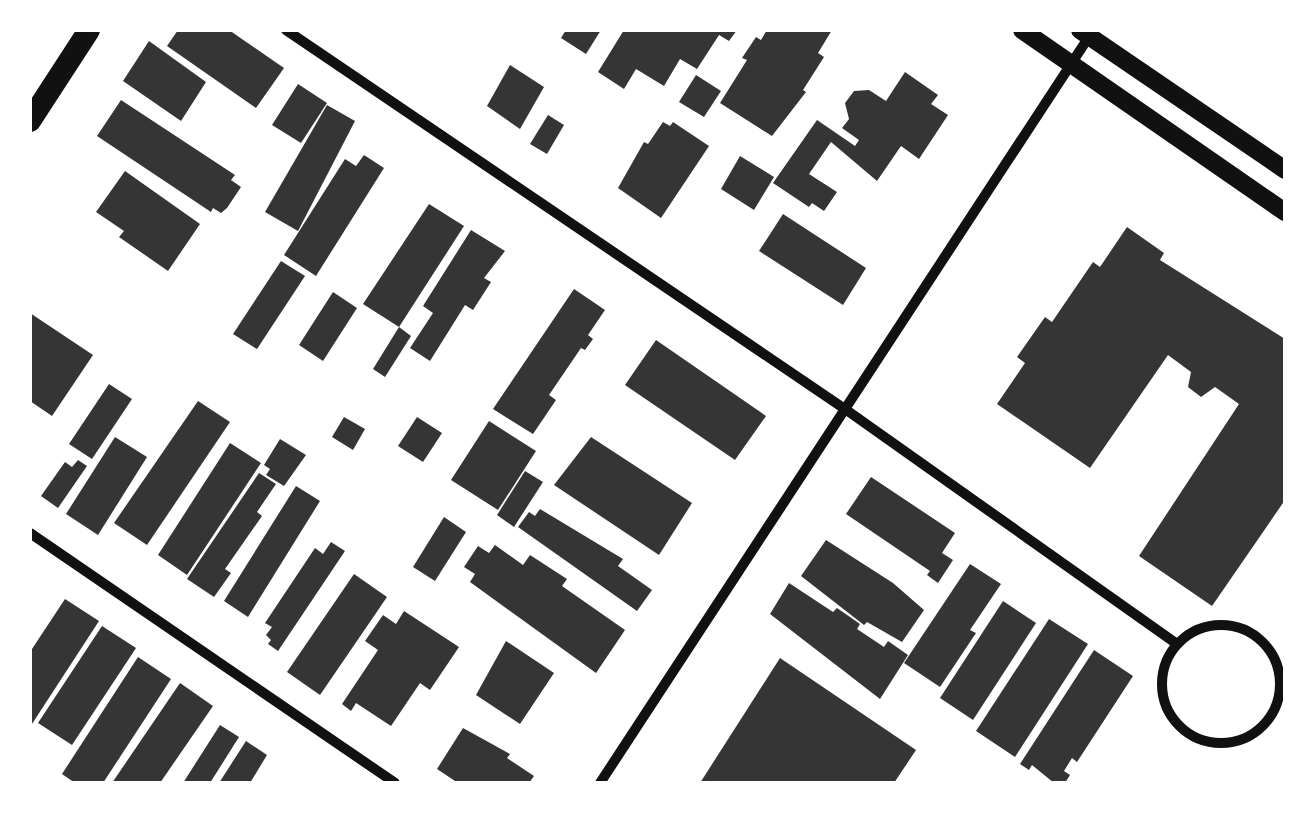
<!DOCTYPE html>
<style>
body{margin:0}
#map{position:relative;width:1315px;height:813px;overflow:hidden;background:#fff;font-family:Raleway,sans-serif}
div>[style]{position:absolute}
[style*='--x']{left:calc(var(--x)*1px);top:calc(var(--y)*1px);width:calc(var(--w)*1px);rotate:calc(var(--a)*1deg)}
.building>*{inset:0;background:#353535}
.minor>*{height:10px;margin:-5px;padding:0 5px;transform-origin:5px;border-radius:5px;background:#111}
.minor>.ring{margin:-5px;padding:0;box-sizing:content-box;background:none;border:10px solid #111;border-radius:50%}
.tertiary>*{height:18px;margin:-9px;padding:0 9px;transform-origin:9px;border-radius:9px;background:#111}
.primary>*{height:22px;margin:-11px;padding:0 11px;transform-origin:11px;border-radius:11px;background:#111}
span{translate:-50% -50%;white-space:nowrap;text-align:center;line-height:1.15;-webkit-text-stroke:10px #fff;paint-order:stroke}
.frame{position:absolute;inset:0;border:32px solid #fff;pointer-events:none}
</style>
<div id="map">
<div class="building">
<i style="clip-path:polygon(178px 30px,229px 30px,284px 68px,256px 108px,167px 46px)"></i>
<i style="clip-path:polygon(566px 30px,601px 30px,586px 54px,561px 38px)"></i>
<i style="clip-path:polygon(624px 30px,737px 30px,729px 41px,719px 35px,697px 69px,680px 59px,664px 86px,636px 69px,624px 89px,598px 72px)"></i>
<i style="clip-path:polygon(767px 30px,832px 30px,818px 53px,824px 57px,803px 90px,806px 92px,772px 136px,720px 103px,747px 60px,742px 58px,756px 37px,761px 40px)"></i>
<i style="clip-path:polygon(149px 41px,206px 82px,181px 121px,123px 81px)"></i>
<i style="clip-path:polygon(510px 65px,544px 87px,520px 129px,487px 106px)"></i>
<i style="clip-path:polygon(905px 72px,938px 95px,931px 104px,948px 115px,919px 159px,901px 146px,877px 181px,831px 142px,809px 174px,837px 192px,824px 211px,812px 203px,809px 207px,773px 183px,817px 120px,855px 146px,859px 140px,842px 128px,849px 119px,845px 103px,854px 91px,869px 90px,886px 101px)"></i>
<i style="clip-path:polygon(696px 75px,721px 91px,704px 117px,679px 102px)"></i>
<i style="clip-path:polygon(298px 84px,327px 103px,301px 143px,272px 125px)"></i>
<i style="clip-path:polygon(121px 100px,235px 175px,231px 180px,241px 187px,227px 208px,221px 213px,213px 208px,211px 212px,97px 136px)"></i>
<i style="clip-path:polygon(327px 105px,355px 121px,298px 231px,265px 212px)"></i>
<i style="clip-path:polygon(548px 115px,564px 125px,547px 154px,530px 144px)"></i>
<i style="clip-path:polygon(663px 122px,670px 126px,673px 122px,709px 146px,661px 218px,618px 188px,644px 142px,648px 144px)"></i>
<i style="clip-path:polygon(364px 155px,384px 168px,316px 276px,284px 255px,345px 159px,356px 166px)"></i>
<i style="clip-path:polygon(740px 156px,774px 177px,754px 210px,721px 189px)"></i>
<i style="clip-path:polygon(125px 171px,200px 224px,168px 271px,119px 237px,124px 231px,96px 212px)"></i>
<i style="clip-path:polygon(429px 204px,464px 226px,399px 327px,363px 304px)"></i>
<i style="clip-path:polygon(783px 214px,866px 268px,843px 305px,759px 251px)"></i>
<i style="clip-path:polygon(1127px 227px,1164px 253px,1160px 260px,1285px 339px,1285px 500px,1212px 606px,1139px 556px,1239px 404px,1215px 387px,1201px 397px,1188px 387px,1191px 372px,1168px 355px,1090px 468px,997px 404px,1025px 363px,1017px 357px,1045px 317px,1052px 322px,1093px 262px,1100px 267px)"></i>
<i style="clip-path:polygon(471px 230px,505px 251px,484px 278px,491px 282px,473px 310px,465px 305px,430px 361px,410px 348px,433px 313px,423px 306px)"></i>
<i style="clip-path:polygon(281px 261px,305px 276px,257px 349px,233px 334px)"></i>
<i style="clip-path:polygon(574px 289px,605px 310px,588px 335px,593px 339px,585px 350px,581px 348px,549px 395px,556px 400px,533px 434px,493px 409px)"></i>
<i style="clip-path:polygon(333px 292px,357px 308px,323px 361px,299px 345px)"></i>
<i style="clip-path:polygon(30px 313px,93px 355px,52px 416px,30px 401px)"></i>
<i style="clip-path:polygon(399px 327px,411px 336px,385px 377px,373px 369px)"></i>
<i style="clip-path:polygon(656px 340px,766px 416px,735px 460px,625px 385px)"></i>
<i style="clip-path:polygon(109px 384px,132px 399px,92px 459px,69px 444px)"></i>
<i style="clip-path:polygon(198px 401px,230px 422px,147px 545px,114px 523px)"></i>
<i style="clip-path:polygon(344px 417px,365px 429px,353px 450px,332px 437px)"></i>
<i style="clip-path:polygon(417px 417px,442px 433px,423px 462px,398px 446px)"></i>
<i style="clip-path:polygon(489px 421px,536px 451px,498px 510px,451px 480px)"></i>
<i style="clip-path:polygon(115px 437px,147px 457px,98px 535px,66px 514px)"></i>
<i style="clip-path:polygon(591px 437px,692px 503px,659px 555px,554px 485px)"></i>
<i style="clip-path:polygon(280px 439px,306px 455px,284px 486px,266px 475px,270px 469px,264px 465px)"></i>
<i style="clip-path:polygon(230px 443px,261px 463px,187px 575px,158px 555px)"></i>
<i style="clip-path:polygon(78px 460px,87px 466px,58px 508px,41px 496px,65px 462px,72px 467px)"></i>
<i style="clip-path:polygon(525px 471px,543px 482px,514px 527px,497px 515px)"></i>
<i style="clip-path:polygon(259px 473px,276px 484px,257px 512px,262px 516px,225px 569px,231px 573px,214px 597px,187px 579px)"></i>
<i style="clip-path:polygon(871px 477px,955px 533px,942px 553px,953px 560px,938px 583px,927px 575px,930px 571px,846px 514px)"></i>
<i style="clip-path:polygon(296px 486px,320px 501px,248px 617px,224px 601px)"></i>
<i style="clip-path:polygon(540px 509px,623px 559px,618px 566px,652px 590px,637px 611px,518px 527px,529px 512px,535px 516px)"></i>
<i style="clip-path:polygon(444px 517px,466px 532px,435px 581px,413px 567px)"></i>
<i style="clip-path:polygon(826px 540px,893px 583px,924px 610px,902px 642px,867px 622px,864px 625px,801px 576px)"></i>
<i style="clip-path:polygon(331px 542px,345px 551px,278px 651px,268px 644px,271px 640px,266px 635px,272px 627px,265px 623px,315px 548px,323px 554px)"></i>
<i style="clip-path:polygon(495px 545px,523px 565px,530px 555px,567px 579px,562px 586px,625px 630px,596px 673px,470px 582px,475px 574px,464px 567px,478px 546px,489px 553px)"></i>
<i style="clip-path:polygon(970px 564px,1001px 584px,970px 630px,976px 633px,940px 687px,904px 663px)"></i>
<i style="clip-path:polygon(354px 574px,387px 597px,320px 695px,287px 672px)"></i>
<i style="clip-path:polygon(789px 583px,833px 612px,837px 608px,860px 624px,857px 629px,884px 647px,888px 641px,908px 655px,880px 699px,770px 614px)"></i>
<i style="clip-path:polygon(65px 599px,99px 621px,30px 727px,30px 652px)"></i>
<i style="clip-path:polygon(1003px 601px,1036px 623px,973px 720px,940px 698px)"></i>
<i style="clip-path:polygon(404px 611px,459px 647px,430px 690px,420px 683px,391px 726px,356px 703px,351px 711px,342px 704px,378px 650px,365px 641px,383px 615px,396px 624px)"></i>
<i style="clip-path:polygon(1049px 619px,1088px 644px,1015px 757px,976px 731px)"></i>
<i style="clip-path:polygon(102px 626px,136px 648px,72px 745px,38px 723px)"></i>
<i style="clip-path:polygon(506px 641px,554px 673px,520px 724px,476px 695px)"></i>
<i style="clip-path:polygon(1094px 650px,1133px 676px,1077px 762px,1072px 758px,1064px 771px,1070px 775px,1065px 783px,1054px 783px,1032px 765px,1029px 770px,1020px 764px)"></i>
<i style="clip-path:polygon(138px 657px,171px 679px,103px 783px,75px 783px,62px 774px)"></i>
<i style="clip-path:polygon(780px 658px,916px 750px,894px 783px,700px 783px)"></i>
<i style="clip-path:polygon(180px 683px,213px 706px,160px 783px,112px 783px)"></i>
<i style="clip-path:polygon(220px 725px,239px 737px,210px 783px,183px 783px)"></i>
<i style="clip-path:polygon(463px 728px,510px 754px,507px 758px,534px 776px,529px 783px,458px 783px,437px 769px)"></i>
<i style="clip-path:polygon(246px 741px,267px 755px,250px 783px,219px 783px)"></i>
</div>
<div class="minor">
<i style="--x:286;--y:30;--w:675;--a:34.14"></i>
<i style="--x:845;--y:409;--w:407;--a:35.3"></i>
<i style="--x:30;--y:533;--w:442;--a:34.4"></i>
<i class="ring" style="left:1162px;top:625px;width:108px;height:108px"></i>
<i style="--x:600;--y:783;--w:894;--a:-56.77"></i>
</div>
<div class="tertiary">
<i style="--x:1022;--y:30;--w:320;--a:34.7"></i>
<i style="--x:1080;--y:30;--w:248;--a:34.3"></i>
</div>
<div class="primary">
<i style="--x:30;--y:121;--w:108;--a:-57"></i>
</div>
<div class="frame"></div>
</div>
